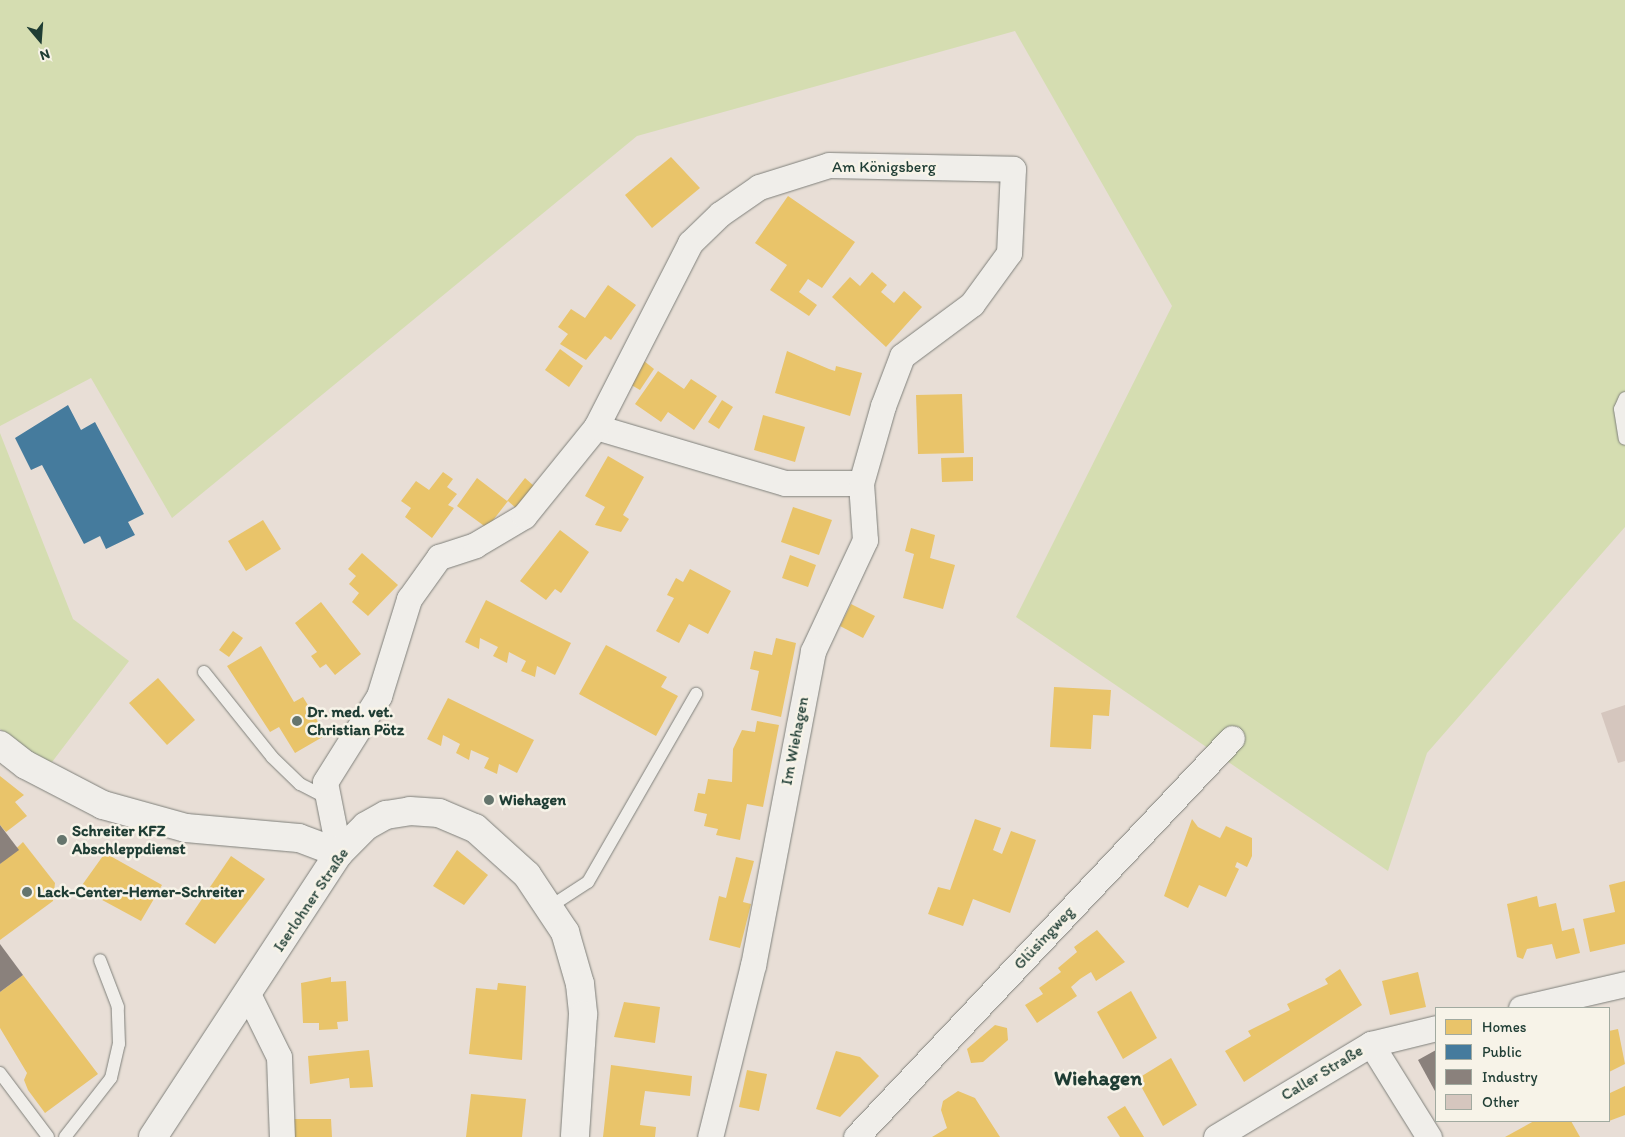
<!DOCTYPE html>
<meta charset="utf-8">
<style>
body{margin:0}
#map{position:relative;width:1625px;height:1137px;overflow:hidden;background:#e8ded6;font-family:Itim,sans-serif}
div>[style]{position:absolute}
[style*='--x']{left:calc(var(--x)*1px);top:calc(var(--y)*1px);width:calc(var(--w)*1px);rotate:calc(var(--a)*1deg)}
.green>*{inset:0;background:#d5ddb1}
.homes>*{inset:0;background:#e9c46a}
.public>*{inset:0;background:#457b9d}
.industry>*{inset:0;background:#8a817c}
.building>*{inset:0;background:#d5c6be}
.roads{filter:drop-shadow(0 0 1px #7f807b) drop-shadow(0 0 1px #7f807b)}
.service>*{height:12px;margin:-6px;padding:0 6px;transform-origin:6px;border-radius:6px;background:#f0eeea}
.minor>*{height:25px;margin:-12.5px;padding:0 12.5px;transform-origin:12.5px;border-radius:12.5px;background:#f0eeea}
.tertiary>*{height:28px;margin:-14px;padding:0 14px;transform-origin:14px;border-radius:14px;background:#f0eeea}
.secondary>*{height:28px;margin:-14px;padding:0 14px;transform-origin:14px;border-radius:14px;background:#f0eeea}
.dots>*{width:14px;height:14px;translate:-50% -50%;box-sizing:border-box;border:2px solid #f7f3e8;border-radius:50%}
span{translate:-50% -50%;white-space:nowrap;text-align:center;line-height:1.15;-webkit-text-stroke:5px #f7f3e8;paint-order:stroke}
.street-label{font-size:16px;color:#1f3d34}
.poi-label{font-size:16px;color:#1f3d34;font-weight:700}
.left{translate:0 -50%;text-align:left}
.district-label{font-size:21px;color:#1f3d34;font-weight:700}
.legend{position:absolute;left:1435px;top:1007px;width:175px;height:115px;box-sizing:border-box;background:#f7f3e8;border:1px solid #a1aaa0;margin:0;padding:6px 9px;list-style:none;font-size:15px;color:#1f3d34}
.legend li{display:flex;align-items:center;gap:10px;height:25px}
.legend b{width:25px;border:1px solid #a1aaa0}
.north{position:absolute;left:15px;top:15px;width:50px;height:50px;-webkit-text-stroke:4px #f7f3e8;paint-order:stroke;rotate:162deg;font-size:14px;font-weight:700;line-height:20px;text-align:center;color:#1f3d34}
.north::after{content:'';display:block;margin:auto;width:18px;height:22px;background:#1f3d34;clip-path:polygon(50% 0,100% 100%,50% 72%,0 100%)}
</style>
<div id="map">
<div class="green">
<i style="clip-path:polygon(0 0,1625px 0,1625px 527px,1427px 753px,1388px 871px,1016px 617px,1172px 306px,1015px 31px,637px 136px,172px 518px,91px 378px,0 426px)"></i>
<i style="clip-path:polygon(0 433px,73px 619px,129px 661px,49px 766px,0 729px)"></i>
</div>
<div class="homes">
<i style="clip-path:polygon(671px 157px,700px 188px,652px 228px,625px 195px)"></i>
<i style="clip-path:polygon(788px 196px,855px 242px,822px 288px,808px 279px,799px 292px,817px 305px,809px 316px,770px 290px,787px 265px,755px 243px)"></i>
<i style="clip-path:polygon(872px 272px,887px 285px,881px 292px,894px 303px,904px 291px,922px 307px,886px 347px,832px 297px,850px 277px,860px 286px)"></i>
<i style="clip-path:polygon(608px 285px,636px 305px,611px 340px,605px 336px,586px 360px,560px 344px,568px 334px,558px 327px,571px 309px,585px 318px)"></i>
<i style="clip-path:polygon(560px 349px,583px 366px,569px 387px,545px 370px)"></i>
<i style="clip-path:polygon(787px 351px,829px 369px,835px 371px,836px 366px,862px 373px,850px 416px,775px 393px)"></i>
<i style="clip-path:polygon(644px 361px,654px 369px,640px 390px,628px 383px)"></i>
<i style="clip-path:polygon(658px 371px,684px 389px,691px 379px,717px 396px,694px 430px,668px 412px,661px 422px,635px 404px)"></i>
<i style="clip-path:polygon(962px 394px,964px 453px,918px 454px,916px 395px)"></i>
<i style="clip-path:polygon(722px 400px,733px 407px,719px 429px,708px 422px)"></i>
<i style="clip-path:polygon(763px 415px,805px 427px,795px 462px,754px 450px)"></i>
<i style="clip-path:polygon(608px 456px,644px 477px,623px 515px,629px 519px,621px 532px,595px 525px,605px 507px,585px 496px)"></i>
<i style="clip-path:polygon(973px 457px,973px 481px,942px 482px,941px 458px)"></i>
<i style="clip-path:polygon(443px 472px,453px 479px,447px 487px,457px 494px,448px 505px,454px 508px,432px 538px,405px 517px,411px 508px,401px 501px,416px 481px,429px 490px)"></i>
<i style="clip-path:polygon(477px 478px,507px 501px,525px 478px,534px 486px,517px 509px,508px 501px,487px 528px,457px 506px)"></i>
<i style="clip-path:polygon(793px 507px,832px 520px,819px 555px,781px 542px)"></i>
<i style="clip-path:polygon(263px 520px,281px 549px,246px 571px,228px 541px)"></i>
<i style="clip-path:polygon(911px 528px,935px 535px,930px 558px,955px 565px,943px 609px,903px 598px,914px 554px,905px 551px)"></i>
<i style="clip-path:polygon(560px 530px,589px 552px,561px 593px,555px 589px,546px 600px,520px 581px)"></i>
<i style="clip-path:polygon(362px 553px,398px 585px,368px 616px,352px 602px,359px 593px,349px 584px,356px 576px,348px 569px)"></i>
<i style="clip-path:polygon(790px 555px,816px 565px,808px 587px,782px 578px)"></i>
<i style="clip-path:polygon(690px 569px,731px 591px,708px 634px,689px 624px,679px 643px,656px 631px,674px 598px,667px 595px,676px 578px,683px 582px)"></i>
<i style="clip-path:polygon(486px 600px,571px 643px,555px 675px,537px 666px,535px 677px,521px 671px,526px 661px,509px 652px,507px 663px,493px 656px,498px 647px,480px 638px,479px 649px,465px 642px)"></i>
<i style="clip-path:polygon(321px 602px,361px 654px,335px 675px,326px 664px,320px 668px,311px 656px,317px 652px,295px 623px)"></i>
<i style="clip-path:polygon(851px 604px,875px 616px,863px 638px,840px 626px)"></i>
<i style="clip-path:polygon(233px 631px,243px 638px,229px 657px,219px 650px)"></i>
<i style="clip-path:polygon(776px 638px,796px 643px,781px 717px,751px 710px,759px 671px,750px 669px,754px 651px,772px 655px)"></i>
<i style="clip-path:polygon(606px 645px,667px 677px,661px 687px,678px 696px,656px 736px,579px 694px)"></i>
<i style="clip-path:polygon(261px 646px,294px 702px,303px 697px,326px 735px,295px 753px,279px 727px,270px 732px,227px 666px)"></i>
<i style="clip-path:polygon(158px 678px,195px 720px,167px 745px,129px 703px)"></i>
<i style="clip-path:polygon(1054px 687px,1111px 690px,1109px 716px,1093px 715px,1091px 749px,1050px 747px)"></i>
<i style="clip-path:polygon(448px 698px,534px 740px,517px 773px,499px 764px,497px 774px,484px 768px,489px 758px,471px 750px,469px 760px,456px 753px,460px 744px,443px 735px,441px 746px,427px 739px)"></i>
<i style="clip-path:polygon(757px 721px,779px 725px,763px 807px,747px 804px,740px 840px,716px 835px,718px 829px,704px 826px,707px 814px,694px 811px,698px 793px,705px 794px,708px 779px,732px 782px,733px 749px,742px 730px,755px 732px)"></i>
<i style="clip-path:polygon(0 776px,24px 795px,15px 802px,27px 816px,6px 832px,0 825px)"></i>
<i style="clip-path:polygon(975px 819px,1001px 828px,993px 850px,1002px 854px,1011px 831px,1036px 840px,1010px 913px,973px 899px,963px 926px,928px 914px,938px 887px,950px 890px)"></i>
<i style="clip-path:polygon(1192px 819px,1198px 827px,1220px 838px,1226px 826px,1252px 838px,1252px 856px,1247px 867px,1237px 862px,1235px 867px,1239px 869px,1226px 897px,1199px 885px,1188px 908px,1164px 896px)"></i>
<i style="clip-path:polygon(23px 842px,55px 883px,53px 901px,0 940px,0 864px)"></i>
<i style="clip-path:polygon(457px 850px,488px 875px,464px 905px,433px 886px)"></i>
<i style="clip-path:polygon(105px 853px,162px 885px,141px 921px,80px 888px)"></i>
<i style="clip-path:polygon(231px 856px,265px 879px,215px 944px,185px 924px)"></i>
<i style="clip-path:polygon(736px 857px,754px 861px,743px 902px,751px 904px,740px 948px,709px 940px,719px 896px,726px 898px)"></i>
<i style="clip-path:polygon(1625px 881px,1625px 944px,1590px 952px,1583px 919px,1615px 912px,1609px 885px)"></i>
<i style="clip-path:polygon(1537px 896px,1539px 907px,1556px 903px,1562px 931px,1574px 928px,1580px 953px,1556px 959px,1552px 944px,1527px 949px,1523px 959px,1517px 957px,1507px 904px)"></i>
<i style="clip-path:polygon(1097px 930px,1125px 962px,1096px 981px,1091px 972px,1080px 979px,1071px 987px,1077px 996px,1037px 1023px,1025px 1005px,1043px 994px,1039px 988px,1061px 972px,1058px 968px,1077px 952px,1074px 947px)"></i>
<i style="clip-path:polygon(1340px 969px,1362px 1005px,1244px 1082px,1225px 1051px,1251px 1036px,1248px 1031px,1290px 1010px,1287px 1004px,1328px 984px,1325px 979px)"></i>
<i style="clip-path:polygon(1418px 972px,1426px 1007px,1390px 1015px,1382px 981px)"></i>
<i style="clip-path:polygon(23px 975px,98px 1074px,45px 1113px,28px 1090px,24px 1080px,27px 1073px,0 1028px,0 992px)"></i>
<i style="clip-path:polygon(331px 977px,331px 982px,346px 981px,348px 1021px,337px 1022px,338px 1029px,319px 1030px,319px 1023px,303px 1023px,301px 983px)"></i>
<i style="clip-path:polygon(498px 983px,526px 986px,522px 1060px,469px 1054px,476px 988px,497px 990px)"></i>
<i style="clip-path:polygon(1131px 991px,1157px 1038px,1123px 1059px,1097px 1012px)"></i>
<i style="clip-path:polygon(624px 1002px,660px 1007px,655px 1043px,614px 1037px)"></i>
<i style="clip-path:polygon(995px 1025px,1007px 1028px,1008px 1040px,983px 1062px,971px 1063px,967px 1049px)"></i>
<i style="clip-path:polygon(1618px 1029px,1625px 1064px,1609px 1072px,1609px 1031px)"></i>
<i style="clip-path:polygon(369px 1050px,373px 1087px,350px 1088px,349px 1078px,310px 1084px,308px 1056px)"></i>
<i style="clip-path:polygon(836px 1051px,860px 1057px,879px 1076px,840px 1117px,816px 1109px)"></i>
<i style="clip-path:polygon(1171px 1058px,1197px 1105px,1163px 1126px,1137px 1079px)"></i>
<i style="clip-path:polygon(611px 1065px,692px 1076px,690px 1096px,645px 1091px,640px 1125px,656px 1127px,655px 1137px,603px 1137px)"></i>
<i style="clip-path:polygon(747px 1070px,767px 1074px,759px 1111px,739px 1107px)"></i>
<i style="clip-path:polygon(1625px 1086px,1625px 1115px,1609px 1121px,1610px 1093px)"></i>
<i style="clip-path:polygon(958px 1091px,975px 1098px,1000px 1137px,932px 1137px,947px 1128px,941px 1110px,943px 1101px)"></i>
<i style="clip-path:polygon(471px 1094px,526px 1099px,522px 1137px,466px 1137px)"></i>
<i style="clip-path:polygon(1125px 1106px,1144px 1137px,1120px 1137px,1107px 1117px)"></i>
<i style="clip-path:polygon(294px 1119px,331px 1119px,332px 1137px,293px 1137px)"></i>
<i style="clip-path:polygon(1534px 1121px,1571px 1121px,1580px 1137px,1505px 1137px)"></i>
</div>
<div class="public">
<i style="clip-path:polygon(68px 405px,81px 430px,95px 422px,144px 514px,128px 522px,135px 535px,106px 549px,100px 536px,84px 544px,42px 465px,31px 470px,15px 438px)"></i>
</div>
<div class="industry">
<i style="clip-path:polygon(0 825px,19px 850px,0 864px)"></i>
<i style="clip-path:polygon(0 944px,23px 975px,0 992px)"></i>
<i style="clip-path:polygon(1436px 1050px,1436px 1093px,1418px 1060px)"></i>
</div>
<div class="building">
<i style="clip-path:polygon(1625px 705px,1625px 761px,1618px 763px,1601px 713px)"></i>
</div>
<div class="roads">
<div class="service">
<i style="--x:1625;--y:398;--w:12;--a:114"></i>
<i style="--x:1620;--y:409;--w:30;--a:81"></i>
<i style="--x:204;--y:672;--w:109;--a:51.3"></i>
<i style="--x:272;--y:757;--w:39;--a:44"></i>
<i style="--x:300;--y:784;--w:31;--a:27"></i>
<i style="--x:551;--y:906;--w:44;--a:-33"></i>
<i style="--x:588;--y:882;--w:217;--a:-60.1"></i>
<i style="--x:0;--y:1073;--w:80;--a:53.1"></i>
<i style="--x:65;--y:1137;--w:75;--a:-52.1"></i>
<i style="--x:111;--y:1078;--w:35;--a:-77"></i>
<i style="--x:119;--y:1044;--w:37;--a:-92"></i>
<i style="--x:118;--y:1007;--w:50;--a:-111"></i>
</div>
<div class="minor">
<i style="--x:596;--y:427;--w:197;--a:16.5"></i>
<i style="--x:785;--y:483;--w:76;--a:0"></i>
<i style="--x:339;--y:853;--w:72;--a:-101.2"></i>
<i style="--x:325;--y:782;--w:102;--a:-57.9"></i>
<i style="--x:379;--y:696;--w:102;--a:-72.8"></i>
<i style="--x:409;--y:599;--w:52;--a:-54.5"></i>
<i style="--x:439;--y:557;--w:38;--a:-18"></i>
<i style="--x:475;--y:545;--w:57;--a:-30.6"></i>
<i style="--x:524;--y:516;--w:114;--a:-51"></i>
<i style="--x:596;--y:427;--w:207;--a:-62.9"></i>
<i style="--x:690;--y:243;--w:42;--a:-44"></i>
<i style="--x:720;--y:214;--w:47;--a:-34.7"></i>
<i style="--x:759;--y:187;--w:73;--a:-17.4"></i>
<i style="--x:829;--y:165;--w:184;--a:1.2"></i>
<i style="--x:1013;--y:169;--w:84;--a:92.7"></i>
<i style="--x:1009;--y:253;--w:63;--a:126"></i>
<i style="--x:972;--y:304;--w:87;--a:143.4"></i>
<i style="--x:902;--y:356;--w:53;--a:110.8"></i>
<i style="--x:883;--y:406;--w:80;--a:105.9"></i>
<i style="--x:861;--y:483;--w:57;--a:86"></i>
<i style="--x:865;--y:540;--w:123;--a:115.1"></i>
<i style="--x:813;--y:651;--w:320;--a:100.8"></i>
<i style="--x:753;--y:965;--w:177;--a:104"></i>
<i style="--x:248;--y:994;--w:70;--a:63.8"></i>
<i style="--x:279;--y:1057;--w:80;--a:87.9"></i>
<i style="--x:1521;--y:1008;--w:107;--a:-13"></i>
<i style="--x:1371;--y:1044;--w:110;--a:58.1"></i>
<i style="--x:856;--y:1137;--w:548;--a:-46.7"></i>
<i style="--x:1216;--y:1137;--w:181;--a:-31"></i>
<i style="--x:1371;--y:1044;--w:67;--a:-13.8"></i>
</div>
<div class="tertiary">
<i style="--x:0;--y:745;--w:33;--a:38"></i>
<i style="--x:26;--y:765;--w:87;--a:27.5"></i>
<i style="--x:103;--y:805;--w:86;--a:15.5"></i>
<i style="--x:186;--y:828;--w:113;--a:5.1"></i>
<i style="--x:299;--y:838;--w:43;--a:20.6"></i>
</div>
<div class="secondary">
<i style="--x:153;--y:1137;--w:339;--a:-56.8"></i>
<i style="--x:339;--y:853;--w:38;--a:-45"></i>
<i style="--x:366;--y:826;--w:23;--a:-29"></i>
<i style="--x:386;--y:815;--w:24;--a:-9"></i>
<i style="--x:410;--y:811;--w:29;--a:4"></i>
<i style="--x:439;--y:813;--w:39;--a:23"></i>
<i style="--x:475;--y:828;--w:70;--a:42.1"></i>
<i style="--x:527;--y:875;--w:69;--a:56.3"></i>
<i style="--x:565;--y:932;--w:54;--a:73.9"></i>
<i style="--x:580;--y:984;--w:31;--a:84"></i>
<i style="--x:583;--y:1015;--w:122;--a:93.8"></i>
</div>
</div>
<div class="dots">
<i style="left:297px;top:721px;background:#65756d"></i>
<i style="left:489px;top:800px;background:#65756d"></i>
<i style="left:62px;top:840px;background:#65756d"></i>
<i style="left:27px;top:892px;background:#65756d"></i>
</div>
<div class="street-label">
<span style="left:884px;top:167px">Am Königsberg</span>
<span style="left:795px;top:741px;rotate:-79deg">Im Wiehagen</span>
<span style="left:311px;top:900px;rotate:-56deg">Iserlohner Straße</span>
<span style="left:1044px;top:938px;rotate:-47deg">Glüsingweg</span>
<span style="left:1322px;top:1073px;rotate:-31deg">Caller Straße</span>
</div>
<div class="poi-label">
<span class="left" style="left:307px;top:721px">Dr. med. vet.<br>Christian Pötz</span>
<span class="left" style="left:499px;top:800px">Wiehagen</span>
<span class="left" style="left:72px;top:840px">Schreiter KFZ<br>Abschleppdienst</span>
<span class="left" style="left:37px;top:892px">Lack-Center-Hemer-Schreiter</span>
</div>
<div class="district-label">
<span style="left:1098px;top:1078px">Wiehagen</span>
</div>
<ul class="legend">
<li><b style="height:14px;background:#e9c46a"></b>Homes</li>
<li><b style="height:14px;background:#457b9d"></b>Public</li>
<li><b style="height:14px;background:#8a817c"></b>Industry</li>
<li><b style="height:14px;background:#d5c6be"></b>Other</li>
</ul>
<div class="north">N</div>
</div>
